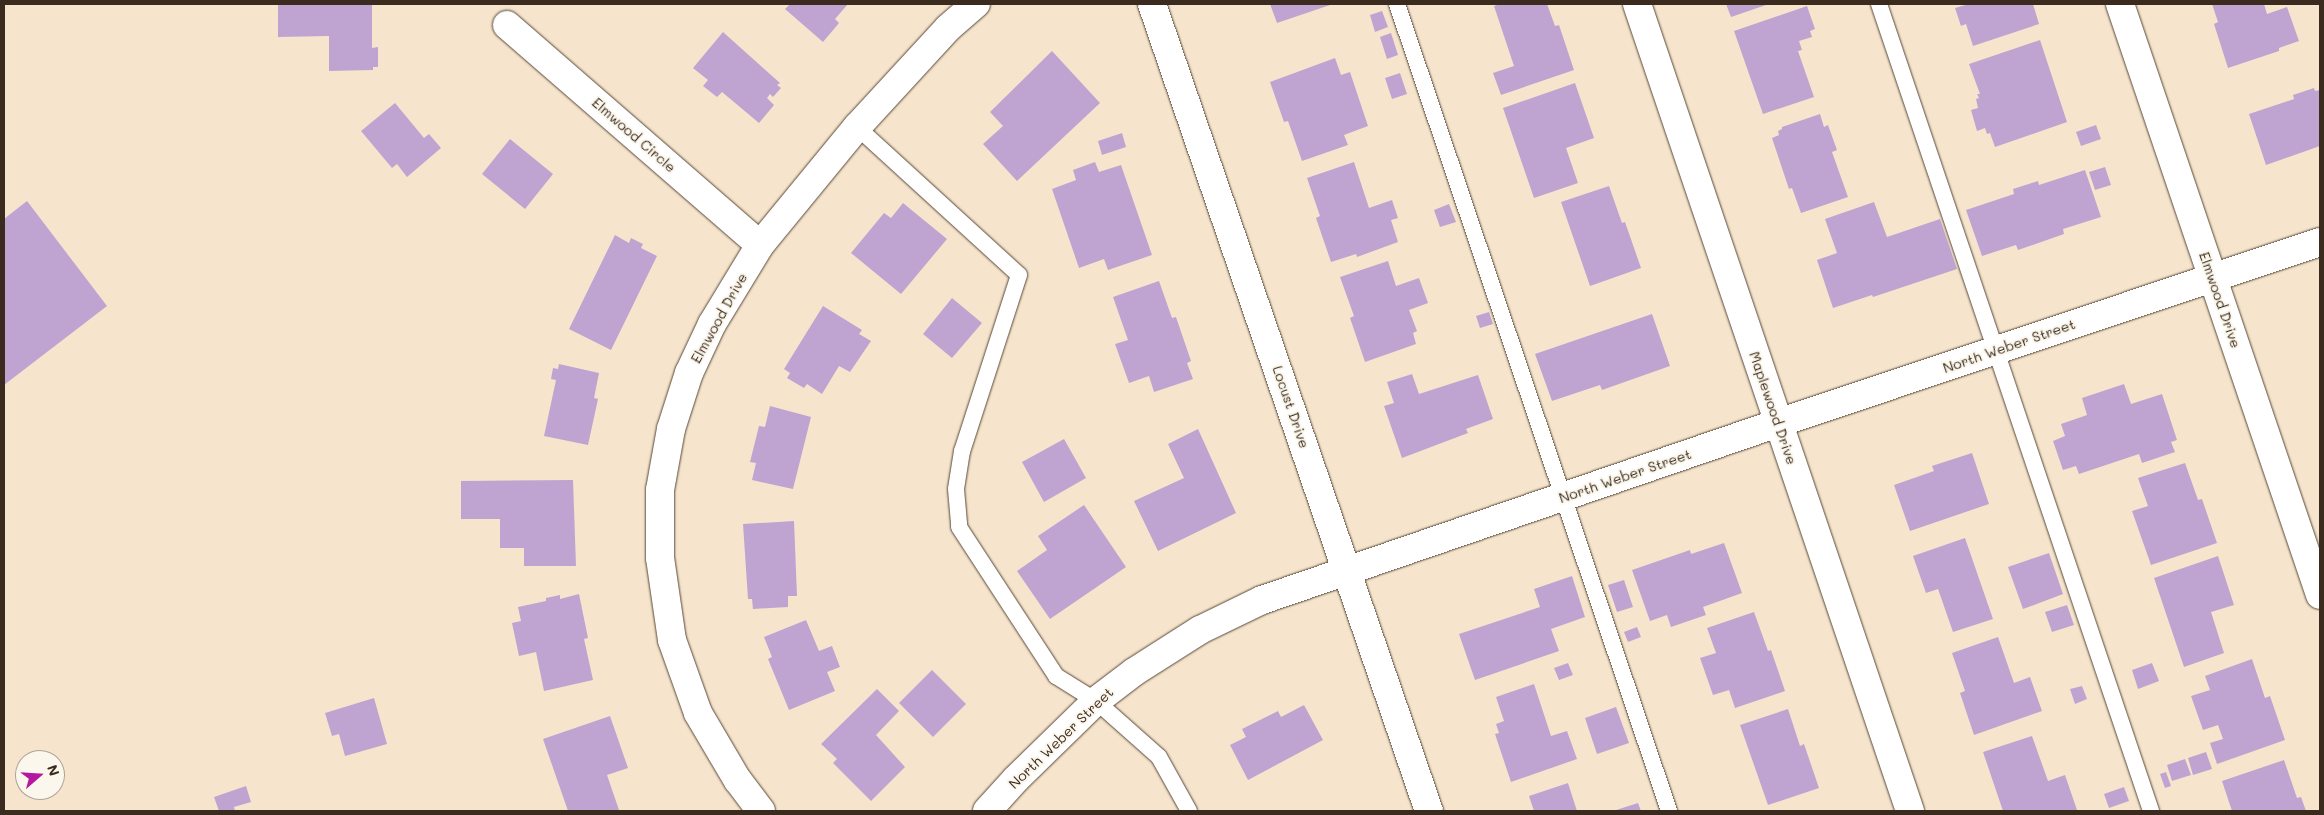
<!DOCTYPE html>
<style>
body{margin:0}
#map{position:relative;width:2324px;height:815px;overflow:hidden;background:#f6e5cc;font-family:Mali,sans-serif}
div>[style]{position:absolute}
[style*='--x']{left:calc(var(--x)*1px);top:calc(var(--y)*1px);width:calc(var(--w)*1px);rotate:calc(var(--a)*1deg)}
.building>*{inset:0;background:#bfa4d1}
.roads{filter:drop-shadow(0 0 1px #574638) drop-shadow(0 0 1px #574638)}
.service>*{height:16px;margin:-8px;padding:0 8px;transform-origin:8px;border-radius:8px;background:#fff}
.minor>*{height:28px;margin:-14px;padding:0 14px;transform-origin:14px;border-radius:14px;background:#fff}
span{translate:-50% -50%;white-space:nowrap;text-align:center;line-height:1.15;-webkit-text-stroke:4px #fbf7ec;paint-order:stroke}
.street-label{font-size:14px;color:#3b2a1e}
.frame{position:absolute;inset:0;border:5px solid #3b2a1e;pointer-events:none}
.north{position:absolute;left:15px;top:750px;width:50px;height:50px;box-sizing:border-box;background:#fbf7ec;border:1px solid #aea59a;border-radius:50%;rotate:71deg;font-size:14px;font-weight:700;line-height:20px;text-align:center;color:#3b2a1e}
.north::after{content:'';display:block;margin:auto;width:18px;height:22px;background:#b5179e;clip-path:polygon(50% 0,100% 100%,50% 72%,0 100%)}
</style>
<div id="map">
<div class="building">
<i style="clip-path:polygon(278px 4px,372px 4px,372px 48px,378px 47px,378px 67px,373px 67px,373px 70px,329px 71px,329px 36px,278px 37px)"></i>
<i style="clip-path:polygon(790px 4px,848px 4px,835px 19px,839px 23px,823px 42px,785px 9px)"></i>
<i style="clip-path:polygon(1270px 4px,1333px 4px,1277px 23px)"></i>
<i style="clip-path:polygon(1500px 4px,1547px 4px,1555px 26px,1559px 25px,1574px 70px,1501px 95px,1493px 73px,1514px 66px,1494px 6px)"></i>
<i style="clip-path:polygon(1726px 4px,1769px 4px,1731px 17px)"></i>
<i style="clip-path:polygon(1969px 4px,2033px 4px,2039px 24px,1973px 46px,1966px 24px,1961px 26px,1955px 8px)"></i>
<i style="clip-path:polygon(2212px 4px,2264px 4px,2267px 14px,2287px 7px,2299px 41px,2279px 48px,2279px 51px,2228px 68px,2214px 24px,2218px 22px)"></i>
<i style="clip-path:polygon(1807px 6px,1815px 29px,1810px 31px,1812px 37px,1799px 41px,1802px 50px,1798px 51px,1814px 97px,1763px 114px,1734px 31px)"></i>
<i style="clip-path:polygon(1382px 11px,1388px 27px,1375px 32px,1370px 15px)"></i>
<i style="clip-path:polygon(723px 32px,780px 83px,777px 85px,781px 88px,773px 97px,770px 94px,767px 98px,774px 105px,759px 123px,722px 92px,717px 97px,703px 86px,708px 80px,693px 68px)"></i>
<i style="clip-path:polygon(1391px 33px,1398px 55px,1387px 59px,1380px 37px)"></i>
<i style="clip-path:polygon(2040px 40px,2067px 122px,1995px 147px,1990px 133px,1987px 134px,1985px 128px,1977px 131px,1971px 110px,1978px 108px,1976px 99px,1979px 98px,1977px 94px,1980px 94px,1969px 64px)"></i>
<i style="clip-path:polygon(1052px 51px,1100px 103px,1017px 181px,983px 144px,1003px 126px,990px 112px)"></i>
<i style="clip-path:polygon(1335px 58px,1341px 75px,1350px 72px,1368px 126px,1344px 135px,1348px 145px,1302px 161px,1288px 121px,1284px 122px,1270px 82px)"></i>
<i style="clip-path:polygon(1400px 73px,1407px 94px,1392px 99px,1385px 78px)"></i>
<i style="clip-path:polygon(1575px 83px,1594px 138px,1566px 148px,1578px 183px,1534px 198px,1503px 108px)"></i>
<i style="clip-path:polygon(2314px 88px,2315px 91px,2320px 90px,2320px 146px,2266px 165px,2249px 114px,2294px 99px,2293px 95px)"></i>
<i style="clip-path:polygon(395px 103px,424px 138px,429px 134px,441px 148px,407px 177px,397px 164px,392px 168px,361px 131px)"></i>
<i style="clip-path:polygon(1820px 114px,1824px 127px,1828px 125px,1837px 150px,1832px 152px,1848px 197px,1801px 213px,1792px 188px,1789px 189px,1772px 138px,1779px 135px,1778px 131px,1782px 129px,1782px 127px)"></i>
<i style="clip-path:polygon(2096px 125px,2101px 139px,2081px 146px,2076px 132px)"></i>
<i style="clip-path:polygon(1122px 133px,1126px 147px,1102px 155px,1098px 141px)"></i>
<i style="clip-path:polygon(510px 139px,553px 174px,525px 209px,482px 174px)"></i>
<i style="clip-path:polygon(1095px 162px,1099px 172px,1121px 165px,1152px 255px,1108px 270px,1104px 259px,1079px 268px,1052px 189px,1076px 180px,1073px 170px)"></i>
<i style="clip-path:polygon(1354px 162px,1369px 208px,1392px 200px,1398px 218px,1391px 220px,1398px 242px,1357px 257px,1356px 254px,1331px 262px,1316px 218px,1320px 216px,1307px 178px)"></i>
<i style="clip-path:polygon(2105px 167px,2111px 185px,2095px 190px,2089px 172px)"></i>
<i style="clip-path:polygon(2085px 170px,2101px 217px,2063px 229px,2064px 234px,2018px 250px,2016px 245px,1982px 256px,1966px 210px,2014px 194px,2013px 189px,2038px 181px,2039px 185px)"></i>
<i style="clip-path:polygon(1609px 186px,1622px 223px,1625px 222px,1641px 268px,1590px 286px,1561px 202px)"></i>
<i style="clip-path:polygon(27px 201px,107px 306px,4px 385px,4px 219px)"></i>
<i style="clip-path:polygon(1874px 202px,1887px 237px,1940px 219px,1957px 269px,1873px 297px,1872px 295px,1833px 308px,1817px 260px,1837px 253px,1825px 219px)"></i>
<i style="clip-path:polygon(903px 203px,947px 239px,901px 294px,851px 253px,884px 213px,891px 218px)"></i>
<i style="clip-path:polygon(1449px 204px,1456px 222px,1440px 227px,1434px 210px)"></i>
<i style="clip-path:polygon(615px 235px,629px 243px,631px 238px,643px 244px,641px 248px,657px 256px,611px 350px,569px 329px)"></i>
<i style="clip-path:polygon(1388px 261px,1396px 286px,1419px 278px,1428px 303px,1409px 310px,1417px 331px,1413px 333px,1416px 344px,1365px 362px,1350px 318px,1354px 316px,1340px 277px)"></i>
<i style="clip-path:polygon(1159px 281px,1172px 318px,1176px 317px,1191px 361px,1187px 363px,1193px 379px,1154px 392px,1149px 376px,1129px 383px,1115px 344px,1128px 340px,1113px 297px)"></i>
<i style="clip-path:polygon(952px 298px,982px 323px,952px 358px,923px 334px)"></i>
<i style="clip-path:polygon(823px 306px,862px 330px,859px 334px,871px 341px,850px 372px,839px 366px,822px 394px,807px 384px,804px 388px,787px 378px,790px 373px,784px 369px)"></i>
<i style="clip-path:polygon(1489px 312px,1493px 324px,1480px 328px,1476px 316px)"></i>
<i style="clip-path:polygon(1652px 314px,1670px 366px,1602px 390px,1600px 385px,1552px 401px,1535px 354px)"></i>
<i style="clip-path:polygon(559px 364px,599px 373px,594px 398px,598px 399px,588px 445px,544px 436px,556px 380px,551px 379px,553px 368px,558px 369px)"></i>
<i style="clip-path:polygon(1412px 374px,1419px 394px,1478px 375px,1493px 419px,1466px 429px,1468px 433px,1402px 458px,1384px 406px,1394px 403px,1387px 382px)"></i>
<i style="clip-path:polygon(2124px 384px,2131px 404px,2162px 394px,2177px 440px,2171px 442px,2175px 452px,2142px 463px,2139px 454px,2079px 474px,2076px 466px,2063px 470px,2053px 441px,2065px 436px,2061px 424px,2087px 415px,2082px 398px)"></i>
<i style="clip-path:polygon(770px 406px,811px 417px,793px 489px,752px 480px,756px 463px,750px 462px,759px 426px,765px 427px)"></i>
<i style="clip-path:polygon(1198px 429px,1236px 513px,1158px 551px,1134px 501px,1184px 478px,1168px 444px)"></i>
<i style="clip-path:polygon(1064px 439px,1086px 478px,1044px 502px,1022px 462px)"></i>
<i style="clip-path:polygon(1972px 453px,1989px 504px,1910px 531px,1894px 485px,1934px 471px,1932px 466px)"></i>
<i style="clip-path:polygon(2185px 463px,2198px 500px,2202px 499px,2217px 543px,2151px 565px,2132px 511px,2148px 506px,2138px 478px)"></i>
<i style="clip-path:polygon(573px 480px,576px 566px,524px 566px,524px 548px,500px 548px,500px 519px,461px 519px,461px 481px)"></i>
<i style="clip-path:polygon(1084px 505px,1126px 567px,1050px 619px,1017px 571px,1047px 550px,1038px 536px)"></i>
<i style="clip-path:polygon(794px 521px,797px 596px,788px 596px,788px 607px,753px 609px,752px 599px,748px 599px,743px 524px)"></i>
<i style="clip-path:polygon(1965px 538px,1993px 619px,1953px 632px,1938px 589px,1926px 593px,1913px 556px)"></i>
<i style="clip-path:polygon(1724px 543px,1742px 593px,1703px 607px,1706px 615px,1671px 627px,1667px 615px,1650px 621px,1632px 570px,1690px 550px,1691px 554px)"></i>
<i style="clip-path:polygon(2049px 553px,2063px 594px,2023px 609px,2008px 567px)"></i>
<i style="clip-path:polygon(2218px 556px,2234px 605px,2211px 612px,2224px 653px,2184px 667px,2154px 578px)"></i>
<i style="clip-path:polygon(1572px 576px,1585px 617px,1551px 629px,1559px 651px,1475px 680px,1459px 634px,1540px 607px,1534px 589px)"></i>
<i style="clip-path:polygon(1624px 580px,1633px 607px,1617px 612px,1608px 585px)"></i>
<i style="clip-path:polygon(579px 594px,588px 638px,584px 639px,593px 680px,544px 691px,536px 652px,519px 656px,512px 623px,521px 621px,518px 607px,546px 601px,546px 598px,560px 595px,560px 599px)"></i>
<i style="clip-path:polygon(2067px 605px,2074px 625px,2052px 632px,2045px 612px)"></i>
<i style="clip-path:polygon(1754px 612px,1768px 651px,1771px 650px,1785px 691px,1735px 708px,1729px 690px,1713px 695px,1700px 658px,1716px 653px,1707px 628px)"></i>
<i style="clip-path:polygon(806px 620px,819px 651px,832px 646px,840px 667px,827px 672px,835px 691px,789px 710px,768px 659px,772px 657px,764px 637px)"></i>
<i style="clip-path:polygon(1637px 627px,1641px 637px,1628px 642px,1624px 632px)"></i>
<i style="clip-path:polygon(1998px 637px,2014px 683px,2030px 677px,2042px 711px,1974px 735px,1960px 693px,1965px 691px,1952px 653px)"></i>
<i style="clip-path:polygon(2252px 659px,2265px 698px,2270px 696px,2285px 740px,2217px 764px,2210px 743px,2223px 739px,2218px 725px,2203px 730px,2191px 696px,2210px 690px,2205px 676px)"></i>
<i style="clip-path:polygon(1568px 663px,1573px 675px,1559px 680px,1554px 668px)"></i>
<i style="clip-path:polygon(2152px 663px,2159px 681px,2138px 689px,2132px 670px)"></i>
<i style="clip-path:polygon(932px 670px,966px 704px,933px 737px,899px 703px)"></i>
<i style="clip-path:polygon(1534px 684px,1551px 736px,1567px 731px,1577px 759px,1511px 782px,1495px 734px,1499px 733px,1496px 724px,1504px 721px,1496px 697px)"></i>
<i style="clip-path:polygon(2082px 686px,2087px 699px,2075px 704px,2070px 689px)"></i>
<i style="clip-path:polygon(877px 689px,899px 711px,876px 735px,905px 767px,871px 801px,833px 763px,837px 759px,821px 744px)"></i>
<i style="clip-path:polygon(374px 698px,387px 744px,345px 756px,339px 734px,332px 736px,325px 713px)"></i>
<i style="clip-path:polygon(1304px 705px,1323px 740px,1248px 780px,1230px 745px,1246px 737px,1242px 729px,1278px 711px,1281px 717px)"></i>
<i style="clip-path:polygon(1616px 707px,1629px 743px,1597px 754px,1585px 718px)"></i>
<i style="clip-path:polygon(1788px 709px,1800px 746px,1804px 744px,1819px 788px,1768px 805px,1740px 725px)"></i>
<i style="clip-path:polygon(610px 716px,628px 768px,607px 775px,619px 810px,568px 811px,543px 739px)"></i>
<i style="clip-path:polygon(2032px 736px,2048px 781px,2065px 775px,2077px 810px,2003px 811px,1983px 752px)"></i>
<i style="clip-path:polygon(2206px 752px,2212px 769px,2193px 775px,2188px 758px)"></i>
<i style="clip-path:polygon(2185px 759px,2191px 775px,2172px 781px,2167px 765px)"></i>
<i style="clip-path:polygon(2284px 760px,2297px 798px,2301px 797px,2306px 811px,2232px 811px,2222px 781px)"></i>
<i style="clip-path:polygon(2166px 772px,2171px 786px,2165px 788px,2160px 774px)"></i>
<i style="clip-path:polygon(1568px 783px,1577px 811px,1534px 811px,1529px 796px)"></i>
<i style="clip-path:polygon(246px 786px,251px 802px,234px 807px,235px 811px,219px 811px,214px 797px)"></i>
<i style="clip-path:polygon(2124px 787px,2129px 801px,2109px 808px,2104px 794px)"></i>
<i style="clip-path:polygon(1638px 803px,1641px 811px,1613px 811px)"></i>
</div>
<div class="roads">
<div class="service">
<i style="--x:1397;--y:4;--w:852;--a:71.37"></i>
<i style="--x:1879;--y:4;--w:852;--a:71.37"></i>
<i style="--x:857;--y:127;--w:219;--a:42.4"></i>
<i style="--x:1019;--y:275;--w:185;--a:107.9"></i>
<i style="--x:962;--y:451;--w:38;--a:99"></i>
<i style="--x:956;--y:489;--w:38;--a:85"></i>
<i style="--x:959;--y:527;--w:178;--a:56.9"></i>
<i style="--x:1056;--y:676;--w:47;--a:32"></i>
<i style="--x:1096;--y:701;--w:84;--a:41.6"></i>
<i style="--x:1159;--y:757;--w:62;--a:60.9"></i>
</div>
<div class="minor">
<i style="--x:1152;--y:4;--w:853;--a:71.06"></i>
<i style="--x:1637;--y:4;--w:852;--a:71.31"></i>
<i style="--x:2120;--y:4;--w:624;--a:71.3"></i>
<i style="--x:507;--y:25;--w:335;--a:41"></i>
<i style="--x:761;--y:811;--w:38;--a:-127"></i>
<i style="--x:738;--y:781;--w:79;--a:-120.5"></i>
<i style="--x:698;--y:713;--w:77;--a:-109.6"></i>
<i style="--x:672;--y:640;--w:83;--a:-98.3"></i>
<i style="--x:660;--y:558;--w:68;--a:-90"></i>
<i style="--x:660;--y:490;--w:62;--a:-79.8"></i>
<i style="--x:671;--y:429;--w:59;--a:-72.2"></i>
<i style="--x:689;--y:373;--w:54;--a:-64.9"></i>
<i style="--x:712;--y:324;--w:92;--a:-58.7"></i>
<i style="--x:760;--y:245;--w:153;--a:-50.6"></i>
<i style="--x:857;--y:127;--w:134;--a:-47.4"></i>
<i style="--x:948;--y:28;--w:37;--a:-41"></i>
<i style="--x:987;--y:811;--w:43;--a:-47.8"></i>
<i style="--x:1016;--y:779;--w:112;--a:-44.3"></i>
<i style="--x:1096;--y:701;--w:48;--a:-37.3"></i>
<i style="--x:1134;--y:672;--w:78;--a:-32.5"></i>
<i style="--x:1200;--y:630;--w:69;--a:-25.8"></i>
<i style="--x:1262;--y:600;--w:546;--a:-18.93"></i>
<i style="--x:1778;--y:423;--w:571;--a:-18.47"></i>
</div>
</div>
<div class="street-label">
<span style="left:634px;top:135px;rotate:41deg">Elmwood Circle</span>
<span style="left:2220px;top:300px;rotate:71deg">Elmwood Drive</span>
<span style="left:719px;top:318px;rotate:-61deg">Elmwood Drive</span>
<span style="left:2009px;top:346px;rotate:-19deg">North Weber Street</span>
<span style="left:1291px;top:407px;rotate:71deg">Locust Drive</span>
<span style="left:1773px;top:408px;rotate:71deg">Maplewood Drive</span>
<span style="left:1625px;top:476px;rotate:-19deg">North Weber Street</span>
<span style="left:1061px;top:738px;rotate:-44deg">North Weber Street</span>
</div>
<div class="frame"></div>
<div class="north">N</div>
</div>
